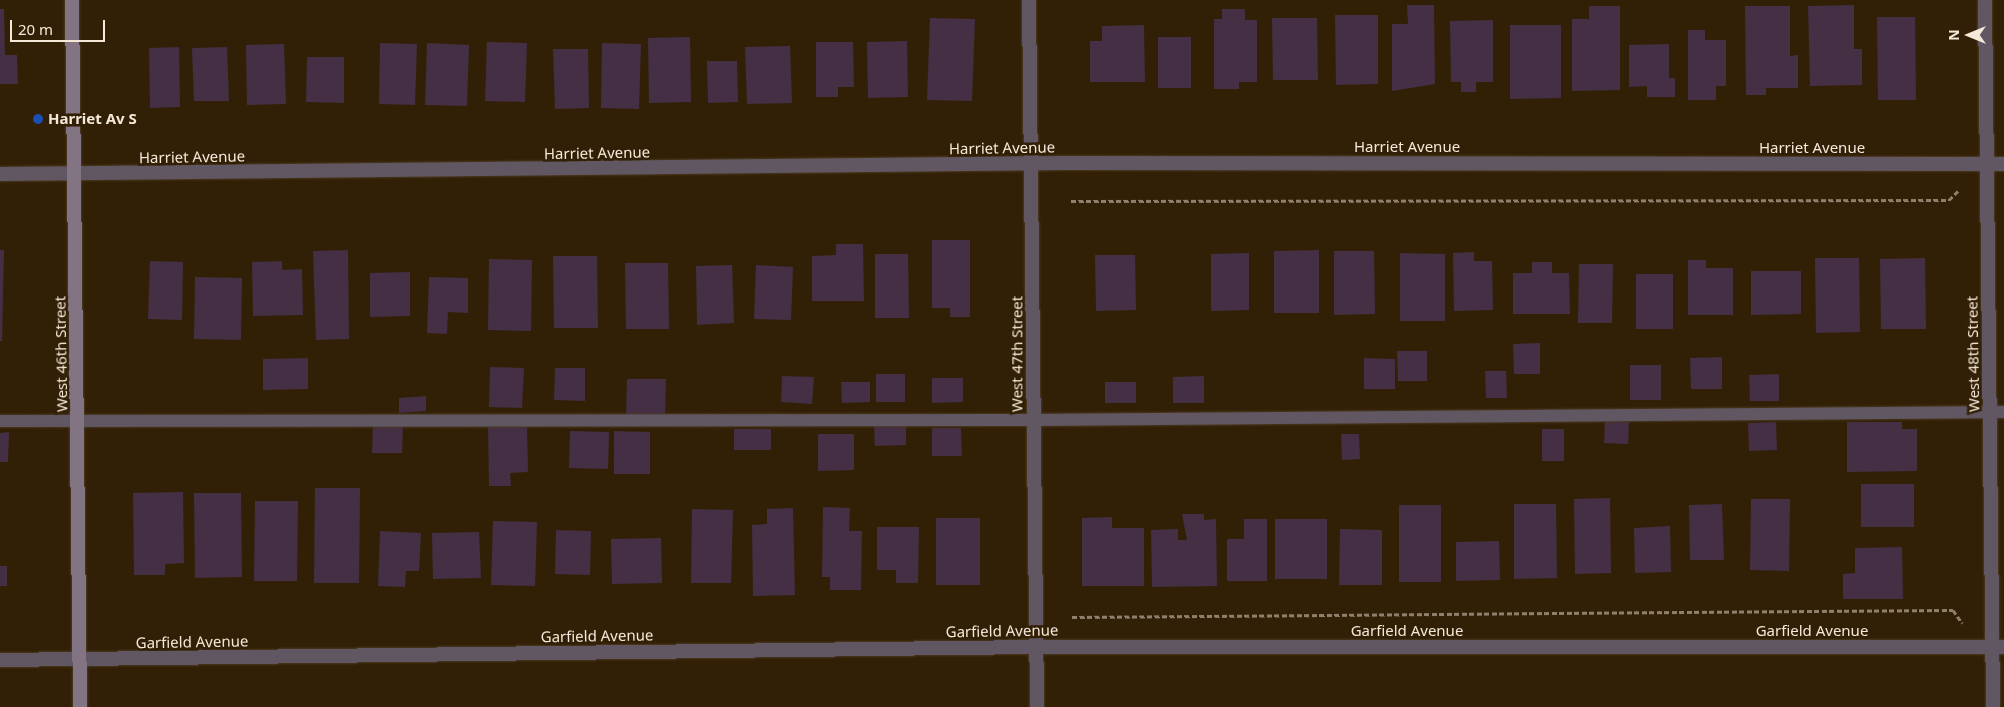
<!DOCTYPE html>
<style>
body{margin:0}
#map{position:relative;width:2004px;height:707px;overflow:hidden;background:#322006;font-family:"Noto Sans",sans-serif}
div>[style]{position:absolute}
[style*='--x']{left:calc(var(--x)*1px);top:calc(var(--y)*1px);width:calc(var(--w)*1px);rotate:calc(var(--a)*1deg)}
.building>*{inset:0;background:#442f44}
.path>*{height:3px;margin-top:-1.5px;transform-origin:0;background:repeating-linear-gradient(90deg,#8f806b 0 5px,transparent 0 7.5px)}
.roads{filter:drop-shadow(0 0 1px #4d3c24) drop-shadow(0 0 1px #4d3c24)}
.service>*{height:12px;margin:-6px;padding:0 6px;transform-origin:6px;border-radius:6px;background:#615762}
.minor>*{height:14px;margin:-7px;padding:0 7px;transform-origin:7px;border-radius:7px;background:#615762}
.secondary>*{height:14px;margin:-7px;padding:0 7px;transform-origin:7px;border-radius:7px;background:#837484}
.dots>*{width:14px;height:14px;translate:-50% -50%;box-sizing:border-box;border:2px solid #322006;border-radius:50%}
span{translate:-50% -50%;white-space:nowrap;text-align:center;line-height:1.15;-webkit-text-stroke:5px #322006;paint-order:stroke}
.poi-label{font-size:15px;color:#f5e8d9;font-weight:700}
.left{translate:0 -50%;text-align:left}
.street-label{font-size:15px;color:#f5e8d9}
.north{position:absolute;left:1944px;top:10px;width:50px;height:50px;-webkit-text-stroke:4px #322006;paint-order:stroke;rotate:270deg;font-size:14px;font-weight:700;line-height:20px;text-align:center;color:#f5e8d9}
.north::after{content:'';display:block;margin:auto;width:18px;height:22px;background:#f5e8d9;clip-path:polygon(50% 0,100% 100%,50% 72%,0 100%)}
.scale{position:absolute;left:10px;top:20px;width:95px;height:22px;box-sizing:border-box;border:2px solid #f5e8d9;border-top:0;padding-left:6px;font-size:15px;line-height:18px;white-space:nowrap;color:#f5e8d9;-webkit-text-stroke:4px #322006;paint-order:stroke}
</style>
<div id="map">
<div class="building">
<i style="clip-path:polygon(1407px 5px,1434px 5px,1435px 84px,1392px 91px,1392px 24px,1408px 24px)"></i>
<i style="clip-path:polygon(1854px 5px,1854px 49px,1862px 49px,1862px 85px,1810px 86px,1808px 6px)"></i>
<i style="clip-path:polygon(1589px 6px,1620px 6px,1620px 90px,1572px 91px,1572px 19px,1589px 19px)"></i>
<i style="clip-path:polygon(1745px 6px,1790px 6px,1790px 56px,1798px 55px,1798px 88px,1766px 88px,1766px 95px,1746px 95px)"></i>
<i style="clip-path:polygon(0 9px,4px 9px,5px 55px,17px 55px,18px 84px,0 84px)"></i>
<i style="clip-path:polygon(1222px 9px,1245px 9px,1245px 20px,1257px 20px,1257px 82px,1239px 82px,1239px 89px,1214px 89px,1214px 19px,1222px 19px)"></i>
<i style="clip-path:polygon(1335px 15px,1378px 15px,1378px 84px,1336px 85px)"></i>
<i style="clip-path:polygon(1877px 17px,1915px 17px,1916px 100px,1878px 100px)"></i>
<i style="clip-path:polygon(930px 18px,975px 19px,972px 101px,927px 100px)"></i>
<i style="clip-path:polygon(1272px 18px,1317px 18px,1318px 80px,1273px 80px)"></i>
<i style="clip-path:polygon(1493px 20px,1493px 82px,1476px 82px,1476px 92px,1461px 92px,1461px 82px,1451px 82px,1450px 21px)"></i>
<i style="clip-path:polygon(1144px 25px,1145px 82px,1090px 82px,1090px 41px,1102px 41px,1102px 26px)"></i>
<i style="clip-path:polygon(1510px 25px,1561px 25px,1561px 98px,1510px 99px)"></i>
<i style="clip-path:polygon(1688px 30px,1705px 30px,1705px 40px,1726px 40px,1726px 86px,1716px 86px,1716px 100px,1688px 100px)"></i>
<i style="clip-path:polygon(690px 37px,691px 102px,649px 103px,648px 38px)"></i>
<i style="clip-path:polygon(1158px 37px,1191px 37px,1191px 88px,1158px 88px)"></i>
<i style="clip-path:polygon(907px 41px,908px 97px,868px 98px,867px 42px)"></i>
<i style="clip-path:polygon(487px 42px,527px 43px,525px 102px,485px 101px)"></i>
<i style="clip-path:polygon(816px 42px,853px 42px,854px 87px,838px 87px,838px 97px,816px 97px)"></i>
<i style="clip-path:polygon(380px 43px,417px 44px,415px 105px,379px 104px)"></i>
<i style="clip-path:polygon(427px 43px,469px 45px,467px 106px,425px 105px)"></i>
<i style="clip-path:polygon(602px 43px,641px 44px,639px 109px,601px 108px)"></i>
<i style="clip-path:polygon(284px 44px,286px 104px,247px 105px,246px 45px)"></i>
<i style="clip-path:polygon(1669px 44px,1669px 78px,1675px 78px,1675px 97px,1647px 97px,1647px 86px,1629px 87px,1629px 45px)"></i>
<i style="clip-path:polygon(790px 46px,792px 103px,747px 104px,745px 47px)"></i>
<i style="clip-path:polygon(179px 47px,180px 107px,150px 108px,149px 48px)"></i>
<i style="clip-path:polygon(227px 47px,229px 101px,194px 101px,192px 48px)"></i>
<i style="clip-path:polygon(553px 49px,588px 49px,589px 108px,555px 109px)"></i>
<i style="clip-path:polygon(307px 57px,344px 57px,344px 103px,306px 102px)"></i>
<i style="clip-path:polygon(707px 61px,737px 61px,738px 102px,708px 103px)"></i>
<i style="clip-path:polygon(932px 240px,970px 240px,970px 317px,950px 317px,950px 308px,932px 308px)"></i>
<i style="clip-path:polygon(836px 244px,863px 244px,864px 301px,812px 301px,812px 256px,836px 255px)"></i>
<i style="clip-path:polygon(0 250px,4px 250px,2px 341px,0 341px)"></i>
<i style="clip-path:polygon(348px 250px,349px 339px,316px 340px,313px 251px)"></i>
<i style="clip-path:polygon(1319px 250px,1319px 313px,1274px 313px,1274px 251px)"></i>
<i style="clip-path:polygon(1334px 251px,1374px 251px,1375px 314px,1334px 315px)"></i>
<i style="clip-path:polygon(1474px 252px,1474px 261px,1492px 261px,1493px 310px,1454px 311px,1453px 253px)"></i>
<i style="clip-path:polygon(1249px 253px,1249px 310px,1211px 311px,1211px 254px)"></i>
<i style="clip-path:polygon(1400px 253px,1445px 254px,1445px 321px,1400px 321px)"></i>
<i style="clip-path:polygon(875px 254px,908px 254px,909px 318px,875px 318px)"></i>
<i style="clip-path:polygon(1095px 255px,1135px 255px,1136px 310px,1096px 311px)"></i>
<i style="clip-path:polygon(553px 256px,597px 256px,598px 328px,554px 328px)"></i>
<i style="clip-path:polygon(1815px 258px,1859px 258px,1860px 332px,1816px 333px)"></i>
<i style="clip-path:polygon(1925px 258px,1926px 329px,1881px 329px,1880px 259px)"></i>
<i style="clip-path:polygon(489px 259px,532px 260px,531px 331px,488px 330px)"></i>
<i style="clip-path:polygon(1688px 260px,1706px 260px,1706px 268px,1733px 268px,1733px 315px,1688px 315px)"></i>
<i style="clip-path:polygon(150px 261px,183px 262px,182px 320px,148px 319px)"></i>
<i style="clip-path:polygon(282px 261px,282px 270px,302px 269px,303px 315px,253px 316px,252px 262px)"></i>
<i style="clip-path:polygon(1532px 262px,1552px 262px,1552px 273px,1569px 273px,1570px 314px,1513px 314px,1513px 273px,1532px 273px)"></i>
<i style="clip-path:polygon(625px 263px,668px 263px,669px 329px,626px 329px)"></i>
<i style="clip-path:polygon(1579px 264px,1613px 264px,1612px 323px,1578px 323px)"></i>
<i style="clip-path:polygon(732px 265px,734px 323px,697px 325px,696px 266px)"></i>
<i style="clip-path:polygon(756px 265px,793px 267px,791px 320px,754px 319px)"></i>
<i style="clip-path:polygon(1751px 271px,1801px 271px,1801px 314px,1751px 315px)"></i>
<i style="clip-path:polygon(410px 272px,410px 316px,370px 317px,370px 273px)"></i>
<i style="clip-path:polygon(1636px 274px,1673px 274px,1673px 329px,1636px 329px)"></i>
<i style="clip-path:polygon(195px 277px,242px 278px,241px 340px,194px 339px)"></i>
<i style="clip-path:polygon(429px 277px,468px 278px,468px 313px,448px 312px,447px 334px,427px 333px)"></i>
<i style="clip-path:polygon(1540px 343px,1540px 374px,1514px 374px,1513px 344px)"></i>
<i style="clip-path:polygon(1397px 351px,1427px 351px,1427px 381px,1398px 381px)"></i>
<i style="clip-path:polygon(1722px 357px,1722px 389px,1691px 389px,1690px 358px)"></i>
<i style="clip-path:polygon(308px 358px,308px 389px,263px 390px,263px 359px)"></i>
<i style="clip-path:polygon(1364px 358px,1395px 359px,1395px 389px,1364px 389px)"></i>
<i style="clip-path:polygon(1630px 365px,1661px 365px,1661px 400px,1630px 400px)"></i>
<i style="clip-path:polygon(490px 367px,524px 368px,522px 408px,489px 407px)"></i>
<i style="clip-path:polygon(555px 368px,585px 368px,585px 401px,554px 400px)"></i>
<i style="clip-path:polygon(1485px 371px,1506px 371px,1507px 398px,1486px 398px)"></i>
<i style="clip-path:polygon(876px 374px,905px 374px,905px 402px,876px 402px)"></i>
<i style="clip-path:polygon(1779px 374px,1779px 401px,1750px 401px,1749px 375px)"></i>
<i style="clip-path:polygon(782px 376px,814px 377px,812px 404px,781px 402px)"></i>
<i style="clip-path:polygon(1204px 376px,1204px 403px,1173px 403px,1173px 377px)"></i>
<i style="clip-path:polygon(932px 378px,963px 378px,963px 402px,932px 403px)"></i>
<i style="clip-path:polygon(627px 379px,666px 379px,665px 417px,626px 416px)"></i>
<i style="clip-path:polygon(841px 382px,870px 382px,870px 402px,842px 403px)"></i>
<i style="clip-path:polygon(1105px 382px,1136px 382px,1136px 403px,1105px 403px)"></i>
<i style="clip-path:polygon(426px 396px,426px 411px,399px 413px,399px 398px)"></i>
<i style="clip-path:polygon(1605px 421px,1629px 422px,1628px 444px,1604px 443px)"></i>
<i style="clip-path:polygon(1776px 422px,1777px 450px,1749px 451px,1748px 423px)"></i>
<i style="clip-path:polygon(1847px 422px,1902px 422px,1902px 429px,1917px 429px,1917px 471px,1847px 472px)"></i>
<i style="clip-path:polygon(373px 424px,403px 425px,402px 453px,372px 453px)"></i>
<i style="clip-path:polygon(906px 425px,906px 445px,875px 446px,874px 426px)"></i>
<i style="clip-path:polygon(527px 426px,528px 472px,510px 473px,511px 486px,489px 486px,488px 427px)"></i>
<i style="clip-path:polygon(932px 428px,961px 428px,962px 456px,932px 456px)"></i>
<i style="clip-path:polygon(734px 429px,771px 429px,771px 450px,734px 450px)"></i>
<i style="clip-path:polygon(1542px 429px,1564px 429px,1564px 461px,1542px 461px)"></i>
<i style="clip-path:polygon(570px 431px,609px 432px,608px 469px,569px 468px)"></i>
<i style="clip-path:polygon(614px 431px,650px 432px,650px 474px,614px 474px)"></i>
<i style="clip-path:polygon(9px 432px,8px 462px,0 462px,0 433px)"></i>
<i style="clip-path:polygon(818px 434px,854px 434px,854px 470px,818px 471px)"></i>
<i style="clip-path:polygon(1341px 434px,1359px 434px,1360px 459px,1342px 460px)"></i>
<i style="clip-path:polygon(1861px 484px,1914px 484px,1914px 527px,1861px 527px)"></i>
<i style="clip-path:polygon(315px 488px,360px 488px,359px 583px,314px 583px)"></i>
<i style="clip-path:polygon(183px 492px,184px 563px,165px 564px,165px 575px,134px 575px,133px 493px)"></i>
<i style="clip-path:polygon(194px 493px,241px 493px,242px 577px,195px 578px)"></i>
<i style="clip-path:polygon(1610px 498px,1611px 573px,1575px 574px,1574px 499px)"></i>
<i style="clip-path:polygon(1751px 499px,1790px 499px,1789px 571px,1750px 570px)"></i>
<i style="clip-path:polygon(255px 501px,298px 501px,297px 581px,254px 581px)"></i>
<i style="clip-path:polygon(1514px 504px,1556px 504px,1557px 578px,1514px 579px)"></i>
<i style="clip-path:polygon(1722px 504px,1724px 560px,1690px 560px,1689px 505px)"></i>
<i style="clip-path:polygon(1399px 505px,1441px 505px,1441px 582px,1399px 582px)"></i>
<i style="clip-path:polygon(823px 507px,850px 508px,849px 531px,862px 531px,861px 590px,830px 590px,830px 577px,822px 577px)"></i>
<i style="clip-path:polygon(793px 508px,795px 595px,753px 596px,752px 525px,767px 524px,767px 509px)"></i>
<i style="clip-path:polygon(692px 509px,733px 510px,731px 583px,691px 583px)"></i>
<i style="clip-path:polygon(1182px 514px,1204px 514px,1204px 520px,1216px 519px,1217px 586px,1152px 587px,1151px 530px,1178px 529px,1178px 540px,1187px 540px)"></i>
<i style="clip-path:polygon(1112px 517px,1112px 528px,1144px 528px,1144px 586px,1082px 586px,1082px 518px)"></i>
<i style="clip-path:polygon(936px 518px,980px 518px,980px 585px,936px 585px)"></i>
<i style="clip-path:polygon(1244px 519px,1267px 519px,1267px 581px,1227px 581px,1227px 539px,1244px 539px)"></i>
<i style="clip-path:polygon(1275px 519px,1327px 519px,1327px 579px,1275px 579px)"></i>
<i style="clip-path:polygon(493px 521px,537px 522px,535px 586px,491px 585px)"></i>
<i style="clip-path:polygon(1670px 526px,1671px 572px,1635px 573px,1634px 528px)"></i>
<i style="clip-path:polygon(877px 527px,919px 527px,918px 583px,896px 583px,896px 570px,877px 570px)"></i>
<i style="clip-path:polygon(1340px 529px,1382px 530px,1382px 585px,1339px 585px)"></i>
<i style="clip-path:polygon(556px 530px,591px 531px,590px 575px,555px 574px)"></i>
<i style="clip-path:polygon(380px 531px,421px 533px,419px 571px,406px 571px,405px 587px,378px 586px)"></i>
<i style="clip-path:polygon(479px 532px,481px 578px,433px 579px,432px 533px)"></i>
<i style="clip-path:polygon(661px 538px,662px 583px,612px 584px,611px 539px)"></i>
<i style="clip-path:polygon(1499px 541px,1500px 580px,1456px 581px,1456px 542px)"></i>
<i style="clip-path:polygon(1902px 547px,1903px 599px,1843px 599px,1843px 574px,1855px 573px,1855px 548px)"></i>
<i style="clip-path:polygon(0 566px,7px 566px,7px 586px,0 586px)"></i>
</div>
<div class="path">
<i style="--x:1071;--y:201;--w:878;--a:-0.07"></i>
<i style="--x:1949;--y:200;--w:13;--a:-45"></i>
<i style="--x:1072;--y:617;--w:881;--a:-0.46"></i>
<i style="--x:1953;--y:610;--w:16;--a:55"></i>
</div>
<div class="roads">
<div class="service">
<i style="--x:0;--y:421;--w:1033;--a:-0.06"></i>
<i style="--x:1033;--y:420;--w:971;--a:-0.47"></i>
</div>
<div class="minor">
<i style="--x:1029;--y:0;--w:707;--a:89.35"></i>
<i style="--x:1985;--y:0;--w:707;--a:89.35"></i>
<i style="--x:0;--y:174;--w:1065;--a:-0.59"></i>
<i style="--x:1065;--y:163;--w:939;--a:0.06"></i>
<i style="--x:0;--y:660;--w:1036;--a:-0.72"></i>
<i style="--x:1036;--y:647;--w:968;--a:0"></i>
</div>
<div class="secondary">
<i style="--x:72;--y:0;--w:707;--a:89.35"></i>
</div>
</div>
<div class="dots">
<i style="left:38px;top:119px;background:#1a4fb4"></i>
</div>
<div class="poi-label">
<span class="left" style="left:48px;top:119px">Harriet Av S</span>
</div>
<div class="street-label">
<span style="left:1407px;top:147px">Harriet Avenue</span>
<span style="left:1002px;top:148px;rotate:-1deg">Harriet Avenue</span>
<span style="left:1812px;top:148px">Harriet Avenue</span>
<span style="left:597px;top:153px;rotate:-1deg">Harriet Avenue</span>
<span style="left:192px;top:157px;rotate:-1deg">Harriet Avenue</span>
<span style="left:61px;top:354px;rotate:-91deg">West 46th Street</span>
<span style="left:1017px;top:354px;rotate:-90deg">West 47th Street</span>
<span style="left:1973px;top:354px;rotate:-91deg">West 48th Street</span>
<span style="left:1002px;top:631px;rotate:-1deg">Garfield Avenue</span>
<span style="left:1407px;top:631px">Garfield Avenue</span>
<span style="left:1812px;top:631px">Garfield Avenue</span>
<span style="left:597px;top:636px;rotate:-1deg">Garfield Avenue</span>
<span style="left:192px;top:642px;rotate:-1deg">Garfield Avenue</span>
</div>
<div class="north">N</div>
<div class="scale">20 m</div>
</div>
